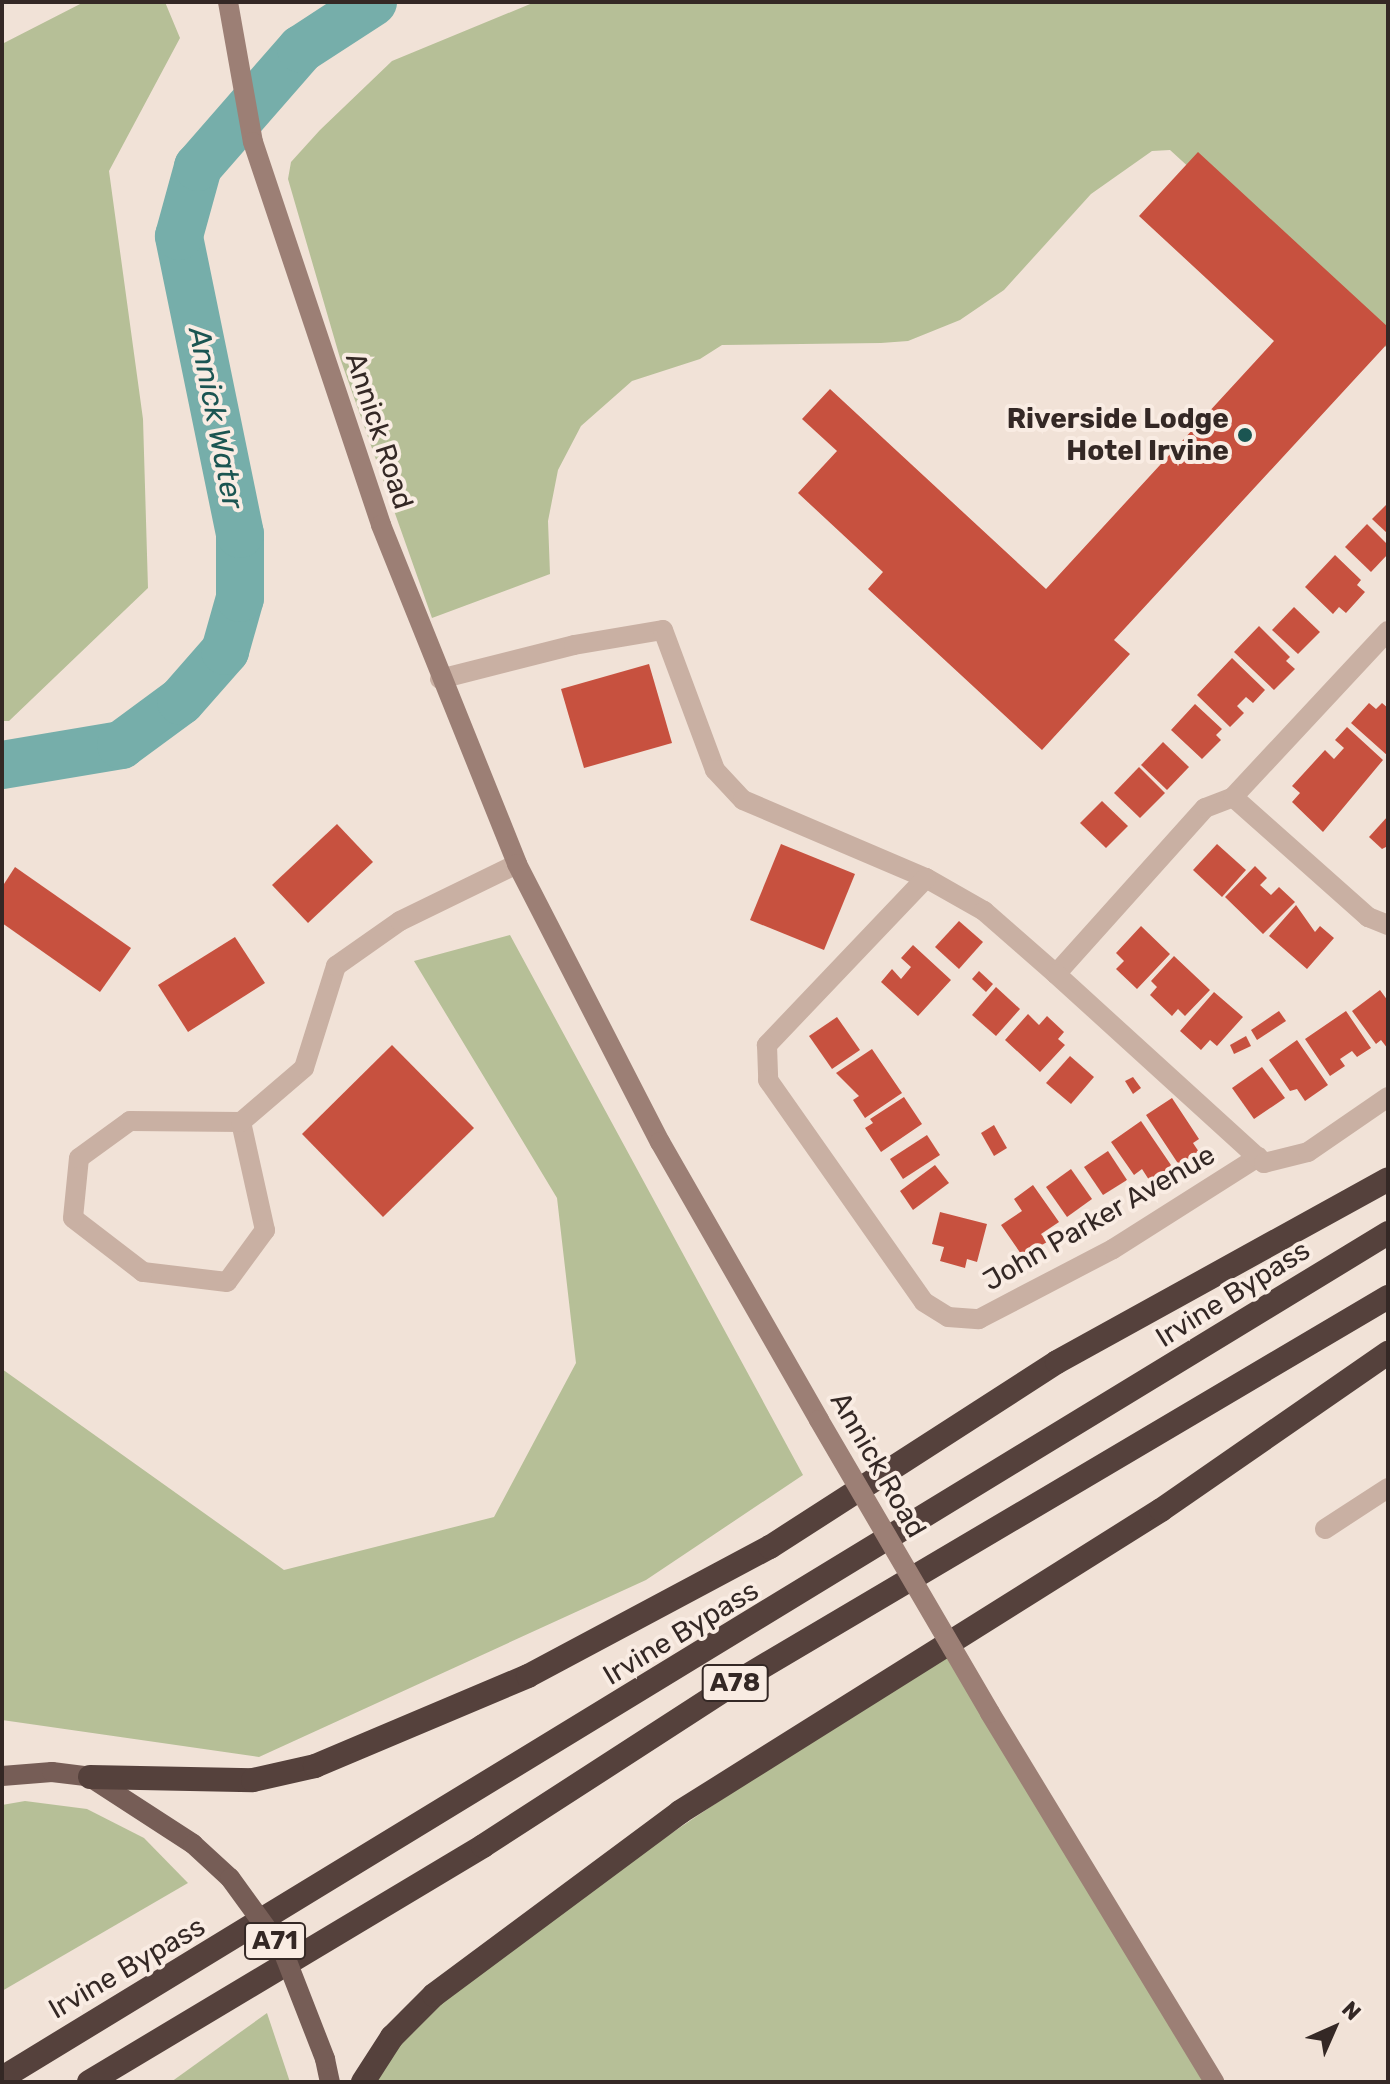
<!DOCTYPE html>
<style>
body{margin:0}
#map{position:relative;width:1390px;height:2084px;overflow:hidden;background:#f1e2d7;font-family:Rubik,sans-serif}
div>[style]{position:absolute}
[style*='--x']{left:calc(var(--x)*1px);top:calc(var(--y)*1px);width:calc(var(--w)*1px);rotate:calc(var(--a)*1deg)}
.green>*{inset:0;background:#b6bf97}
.river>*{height:48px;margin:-24px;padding:0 24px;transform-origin:24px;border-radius:24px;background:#76aeaa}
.building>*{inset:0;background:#c7513f}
.street>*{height:20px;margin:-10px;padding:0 10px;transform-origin:10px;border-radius:10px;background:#c9b0a3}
.secondary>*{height:20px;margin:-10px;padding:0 10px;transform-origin:10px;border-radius:10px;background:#9c7f75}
.primary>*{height:20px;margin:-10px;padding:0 10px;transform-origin:10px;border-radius:10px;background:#765d56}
.highway>*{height:24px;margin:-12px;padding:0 12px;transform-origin:12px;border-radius:12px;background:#55413c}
.secondary-bridge>*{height:20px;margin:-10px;padding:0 10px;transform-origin:10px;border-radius:10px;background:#9c7f75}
.primary-bridge>*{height:20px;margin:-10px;padding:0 10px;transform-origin:10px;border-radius:10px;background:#765d56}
.dots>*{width:22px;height:22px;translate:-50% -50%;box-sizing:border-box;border:4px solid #f9ece3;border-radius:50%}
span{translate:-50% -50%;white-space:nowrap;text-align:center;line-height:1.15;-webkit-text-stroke:8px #f9ece3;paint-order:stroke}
.shield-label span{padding:2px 6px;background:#f9ece3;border:2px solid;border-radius:6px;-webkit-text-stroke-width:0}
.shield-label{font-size:26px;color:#342825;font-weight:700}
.poi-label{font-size:28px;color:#342825;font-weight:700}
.right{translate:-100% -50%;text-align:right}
.street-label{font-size:28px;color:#342825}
.water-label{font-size:30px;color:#1b5552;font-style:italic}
.frame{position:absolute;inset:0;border:4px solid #342825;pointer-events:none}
.north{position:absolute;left:1294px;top:1988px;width:80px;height:80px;-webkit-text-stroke:6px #f9ece3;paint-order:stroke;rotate:45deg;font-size:22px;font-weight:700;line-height:32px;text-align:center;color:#342825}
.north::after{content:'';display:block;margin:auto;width:28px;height:36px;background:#342825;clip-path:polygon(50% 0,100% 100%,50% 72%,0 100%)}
</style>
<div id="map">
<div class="green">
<i style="clip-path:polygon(84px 2px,165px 2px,180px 38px,109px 171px,143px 419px,148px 588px,9px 721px,2px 721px,2px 44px)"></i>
<i style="clip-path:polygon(535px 2px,1388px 2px,1388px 349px,1170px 150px,1152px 151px,1091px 194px,1004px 290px,960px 320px,908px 341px,881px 343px,722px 345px,700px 359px,632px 381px,581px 426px,558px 470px,548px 521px,550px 574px,432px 618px,340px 358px,288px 179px,291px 162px,320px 130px,392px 61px)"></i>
<i style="clip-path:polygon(510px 935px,803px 1475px,646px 1580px,259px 1757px,2px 1720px,2px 1369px,284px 1570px,494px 1517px,576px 1363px,557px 1198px,414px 961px)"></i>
<i style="clip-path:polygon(951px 1645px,1214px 2082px,370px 2082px,452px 1981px)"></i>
<i style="clip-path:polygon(25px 1801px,87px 1809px,144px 1838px,188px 1883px,2px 1991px,2px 1805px)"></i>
<i style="clip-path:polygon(267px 2013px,290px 2082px,171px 2082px)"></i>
</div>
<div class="river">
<i style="--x:2;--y:765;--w:121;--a:-9.5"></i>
<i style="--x:121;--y:745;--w:74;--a:-36.3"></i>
<i style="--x:181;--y:701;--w:67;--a:-48.7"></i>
<i style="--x:225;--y:651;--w:55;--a:-74.2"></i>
<i style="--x:240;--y:598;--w:64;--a:-90"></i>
<i style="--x:240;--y:534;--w:304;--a:-101.6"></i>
<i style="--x:179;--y:236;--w:72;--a:-74.6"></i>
<i style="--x:198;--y:167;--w:157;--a:-48.9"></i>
<i style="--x:301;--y:49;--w:86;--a:-33.1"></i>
</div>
<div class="building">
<i style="clip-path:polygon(1198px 152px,1388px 327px,1388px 343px,1114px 640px,1130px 654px,1042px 750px,868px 589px,883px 572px,798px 493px,837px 451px,802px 419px,830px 389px,1046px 589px,1274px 341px,1139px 216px)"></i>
<i style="clip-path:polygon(1388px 503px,1388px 534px,1372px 519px)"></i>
<i style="clip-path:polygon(1367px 524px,1388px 545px,1388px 554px,1371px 572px,1345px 547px)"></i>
<i style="clip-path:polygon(1335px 555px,1361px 580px,1357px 585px,1365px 592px,1346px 613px,1339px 607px,1333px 614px,1305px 587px)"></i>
<i style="clip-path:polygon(1294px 607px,1320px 632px,1298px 654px,1272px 630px)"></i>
<i style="clip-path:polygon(1259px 626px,1290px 657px,1286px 661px,1295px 669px,1274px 690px,1234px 652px)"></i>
<i style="clip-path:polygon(1232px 658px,1265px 690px,1253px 703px,1246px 697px,1237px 706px,1244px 713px,1230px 727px,1197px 695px)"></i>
<i style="clip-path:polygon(649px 664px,672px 743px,584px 768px,561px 689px)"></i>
<i style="clip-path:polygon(1369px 703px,1376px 709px,1382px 703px,1388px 708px,1388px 756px,1351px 723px)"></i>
<i style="clip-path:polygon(1195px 704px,1222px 729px,1216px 735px,1221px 740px,1202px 759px,1171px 730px)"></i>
<i style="clip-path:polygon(1347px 727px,1383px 760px,1323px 832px,1292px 802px,1300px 793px,1292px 786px,1325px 750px,1334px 759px,1344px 748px,1335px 740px)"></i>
<i style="clip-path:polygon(1163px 742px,1189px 767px,1167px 790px,1141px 765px)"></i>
<i style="clip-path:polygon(1139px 767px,1165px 793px,1140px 818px,1114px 793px)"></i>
<i style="clip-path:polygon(1102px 801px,1128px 826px,1106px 848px,1080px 823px)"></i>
<i style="clip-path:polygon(1388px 816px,1388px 846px,1382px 849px,1369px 837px)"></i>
<i style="clip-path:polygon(337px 824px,373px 862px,308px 923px,272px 885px)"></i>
<i style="clip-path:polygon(781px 844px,855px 874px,824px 950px,750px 920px)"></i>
<i style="clip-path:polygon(1217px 844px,1246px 870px,1222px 897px,1193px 870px)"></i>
<i style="clip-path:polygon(1255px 866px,1267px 878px,1260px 885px,1271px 895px,1279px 887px,1295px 902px,1263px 934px,1225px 897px)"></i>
<i style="clip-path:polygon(15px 867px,131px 948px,100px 992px,2px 923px,2px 887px)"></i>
<i style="clip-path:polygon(1296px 905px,1315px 932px,1320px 926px,1334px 938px,1307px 969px,1269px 936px)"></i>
<i style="clip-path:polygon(959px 921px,983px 942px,959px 969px,935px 947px)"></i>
<i style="clip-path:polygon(1141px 926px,1170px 954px,1137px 989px,1116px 969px,1124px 961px,1116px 953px)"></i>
<i style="clip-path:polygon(235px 937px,265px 983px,188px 1032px,158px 985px)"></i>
<i style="clip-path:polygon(913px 945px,951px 980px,918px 1016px,881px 982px,892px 969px,901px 979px,911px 967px,901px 958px)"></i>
<i style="clip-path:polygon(1174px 956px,1210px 990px,1185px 1016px,1178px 1009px,1172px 1016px,1150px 995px,1157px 987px,1151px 981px)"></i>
<i style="clip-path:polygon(979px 971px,993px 984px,986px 992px,972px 979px)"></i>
<i style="clip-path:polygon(996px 987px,1020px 1009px,996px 1036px,972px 1015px)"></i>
<i style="clip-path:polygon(1380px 990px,1388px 1001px,1388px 1049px,1381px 1040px,1376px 1044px,1352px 1011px)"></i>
<i style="clip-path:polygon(1214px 992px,1243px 1017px,1217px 1046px,1210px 1040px,1201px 1050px,1180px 1031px)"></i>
<i style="clip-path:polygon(1279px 1011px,1286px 1021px,1257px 1040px,1251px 1030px)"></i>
<i style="clip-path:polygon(1346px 1011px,1371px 1048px,1357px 1057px,1352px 1051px,1340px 1059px,1345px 1066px,1330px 1076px,1305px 1039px)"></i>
<i style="clip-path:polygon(1028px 1014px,1039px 1025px,1047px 1016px,1064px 1032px,1058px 1039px,1065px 1045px,1040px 1072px,1005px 1040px)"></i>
<i style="clip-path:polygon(837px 1017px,860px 1050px,832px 1069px,809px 1036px)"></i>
<i style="clip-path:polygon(1246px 1036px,1251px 1046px,1234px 1054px,1230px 1045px)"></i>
<i style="clip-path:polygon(1297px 1040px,1328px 1085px,1305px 1101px,1297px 1089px,1290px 1091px,1269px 1060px)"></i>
<i style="clip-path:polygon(392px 1045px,474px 1128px,383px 1217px,302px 1134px)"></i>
<i style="clip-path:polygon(872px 1049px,902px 1093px,865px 1118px,853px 1100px,859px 1096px,836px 1073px)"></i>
<i style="clip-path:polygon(1070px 1056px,1094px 1077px,1071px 1104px,1046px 1083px)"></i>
<i style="clip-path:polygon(1262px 1067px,1285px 1098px,1254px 1119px,1232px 1088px)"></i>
<i style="clip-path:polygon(1133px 1077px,1141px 1088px,1133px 1094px,1125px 1081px)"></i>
<i style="clip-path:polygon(904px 1097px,922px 1124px,881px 1152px,865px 1128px,873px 1123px,870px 1119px)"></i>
<i style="clip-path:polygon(1172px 1098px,1199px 1139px,1193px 1143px,1201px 1155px,1181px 1168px,1146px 1115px)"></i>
<i style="clip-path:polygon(1141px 1121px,1173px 1168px,1151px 1183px,1142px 1169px,1134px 1175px,1111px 1142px)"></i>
<i style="clip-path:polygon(994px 1125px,1007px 1148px,994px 1156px,981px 1133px)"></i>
<i style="clip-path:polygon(927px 1135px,940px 1155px,903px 1179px,890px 1159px)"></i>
<i style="clip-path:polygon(1108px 1151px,1127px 1180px,1103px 1195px,1084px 1167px)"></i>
<i style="clip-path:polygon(935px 1165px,949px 1183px,913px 1210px,900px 1191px)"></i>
<i style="clip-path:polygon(1071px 1169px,1092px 1199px,1067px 1217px,1046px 1187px)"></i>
<i style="clip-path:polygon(1033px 1185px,1059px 1222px,1041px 1234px,1047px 1242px,1040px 1246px,1042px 1254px,1028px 1264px,1001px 1225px,1022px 1211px,1014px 1199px)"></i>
<i style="clip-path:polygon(940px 1212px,987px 1224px,977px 1262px,967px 1259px,965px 1268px,940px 1261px,944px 1247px,932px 1244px)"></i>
</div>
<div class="street">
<i style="--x:440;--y:679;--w:138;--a:-14.2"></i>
<i style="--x:574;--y:645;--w:90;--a:-9.6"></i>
<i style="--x:663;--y:630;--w:149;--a:69.6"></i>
<i style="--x:715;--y:770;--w:41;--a:47"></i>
<i style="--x:743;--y:800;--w:199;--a:23.1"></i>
<i style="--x:926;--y:878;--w:67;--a:29.6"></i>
<i style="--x:984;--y:911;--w:96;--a:41.2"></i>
<i style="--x:1056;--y:974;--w:223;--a:-48.1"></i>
<i style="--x:1205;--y:808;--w:30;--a:-21"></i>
<i style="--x:1233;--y:797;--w:227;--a:-47"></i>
<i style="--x:1233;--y:797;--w:181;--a:41.6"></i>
<i style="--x:1368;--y:917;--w:22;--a:22"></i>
<i style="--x:926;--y:878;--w:231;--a:133.6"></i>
<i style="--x:767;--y:1045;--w:35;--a:88"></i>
<i style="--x:768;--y:1080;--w:271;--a:54.9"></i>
<i style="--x:924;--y:1302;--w:28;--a:32"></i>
<i style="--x:948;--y:1317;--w:31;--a:4"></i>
<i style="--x:979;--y:1319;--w:151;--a:-27.6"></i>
<i style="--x:1113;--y:1249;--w:172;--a:-32.4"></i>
<i style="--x:1056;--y:974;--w:281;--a:42.3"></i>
<i style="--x:1264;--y:1163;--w:45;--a:-14"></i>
<i style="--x:1308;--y:1152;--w:97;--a:-34.5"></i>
<i style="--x:241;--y:1122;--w:111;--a:77.5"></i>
<i style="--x:265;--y:1230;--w:64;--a:126.2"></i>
<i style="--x:227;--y:1282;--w:85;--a:-173.2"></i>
<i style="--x:143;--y:1272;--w:88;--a:-142.4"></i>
<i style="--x:73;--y:1218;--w:60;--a:-84.3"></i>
<i style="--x:79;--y:1158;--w:63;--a:-36"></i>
<i style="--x:130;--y:1121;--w:111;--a:0.5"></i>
<i style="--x:241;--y:1122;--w:83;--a:-40.6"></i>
<i style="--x:304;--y:1068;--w:107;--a:-72.6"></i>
<i style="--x:336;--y:966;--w:78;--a:-35.1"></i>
<i style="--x:400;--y:921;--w:130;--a:-26"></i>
<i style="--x:1325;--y:1529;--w:75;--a:-33.1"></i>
</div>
<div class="secondary">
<i style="--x:228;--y:2;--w:142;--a:79.9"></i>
<i style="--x:253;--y:142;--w:404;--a:71.5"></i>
<i style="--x:381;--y:525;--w:365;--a:68.1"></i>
<i style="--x:517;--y:864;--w:313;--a:62.8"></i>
<i style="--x:660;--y:1142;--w:320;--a:60.2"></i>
<i style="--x:990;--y:1713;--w:432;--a:58.7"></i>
</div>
<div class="primary">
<i style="--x:2;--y:1776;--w:50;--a:-4.6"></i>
<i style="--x:52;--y:1772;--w:38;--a:7"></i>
<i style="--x:90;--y:1777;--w:123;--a:33"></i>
<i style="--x:325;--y:2059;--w:24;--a:78"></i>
</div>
<div class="highway">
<i style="--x:90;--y:1777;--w:163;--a:1.1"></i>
<i style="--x:253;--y:1780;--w:64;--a:-12.7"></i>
<i style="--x:315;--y:1766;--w:231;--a:-22.9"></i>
<i style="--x:528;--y:1676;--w:274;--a:-28.1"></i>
<i style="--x:770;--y:1547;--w:341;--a:-32.8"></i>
<i style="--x:1057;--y:1362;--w:378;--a:-28.9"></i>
<i style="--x:2;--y:2078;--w:1623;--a:-31.37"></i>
<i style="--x:89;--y:2082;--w:459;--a:-30.9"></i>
<i style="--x:483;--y:1846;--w:306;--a:-32.9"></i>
<i style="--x:740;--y:1680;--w:753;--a:-30.59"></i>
<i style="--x:363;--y:2082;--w:54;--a:-57.2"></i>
<i style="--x:392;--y:2037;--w:59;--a:-45"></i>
<i style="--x:434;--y:1995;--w:307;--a:-36.6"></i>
<i style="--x:680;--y:1812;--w:568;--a:-32.12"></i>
<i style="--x:1161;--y:1510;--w:276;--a:-34.7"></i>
</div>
<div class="secondary-bridge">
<i style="--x:819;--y:1420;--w:339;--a:59.7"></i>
</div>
<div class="primary-bridge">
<i style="--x:193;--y:1844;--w:50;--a:42.6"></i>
<i style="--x:230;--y:1878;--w:90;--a:54"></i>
<i style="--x:283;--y:1951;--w:116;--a:68.7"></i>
</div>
<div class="dots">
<i style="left:1245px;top:435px;background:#1b5552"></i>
</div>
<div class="shield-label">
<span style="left:735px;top:1683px">A78</span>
<span style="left:275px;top:1941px">A71</span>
</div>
<div class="poi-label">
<span class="right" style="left:1229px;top:435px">Riverside Lodge<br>Hotel Irvine</span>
</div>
<div class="street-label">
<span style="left:379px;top:431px;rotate:72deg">Annick Road</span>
<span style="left:1099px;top:1218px;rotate:-30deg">John Parker Avenue</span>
<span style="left:1233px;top:1294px;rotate:-32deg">Irvine Bypass</span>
<span style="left:878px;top:1465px;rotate:60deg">Annick Road</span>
<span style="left:681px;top:1633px;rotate:-31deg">Irvine Bypass</span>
<span style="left:127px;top:1968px;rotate:-30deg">Irvine Bypass</span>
</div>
<div class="water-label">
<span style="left:216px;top:418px;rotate:79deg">Annick Water</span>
</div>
<div class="frame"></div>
<div class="north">N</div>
</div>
